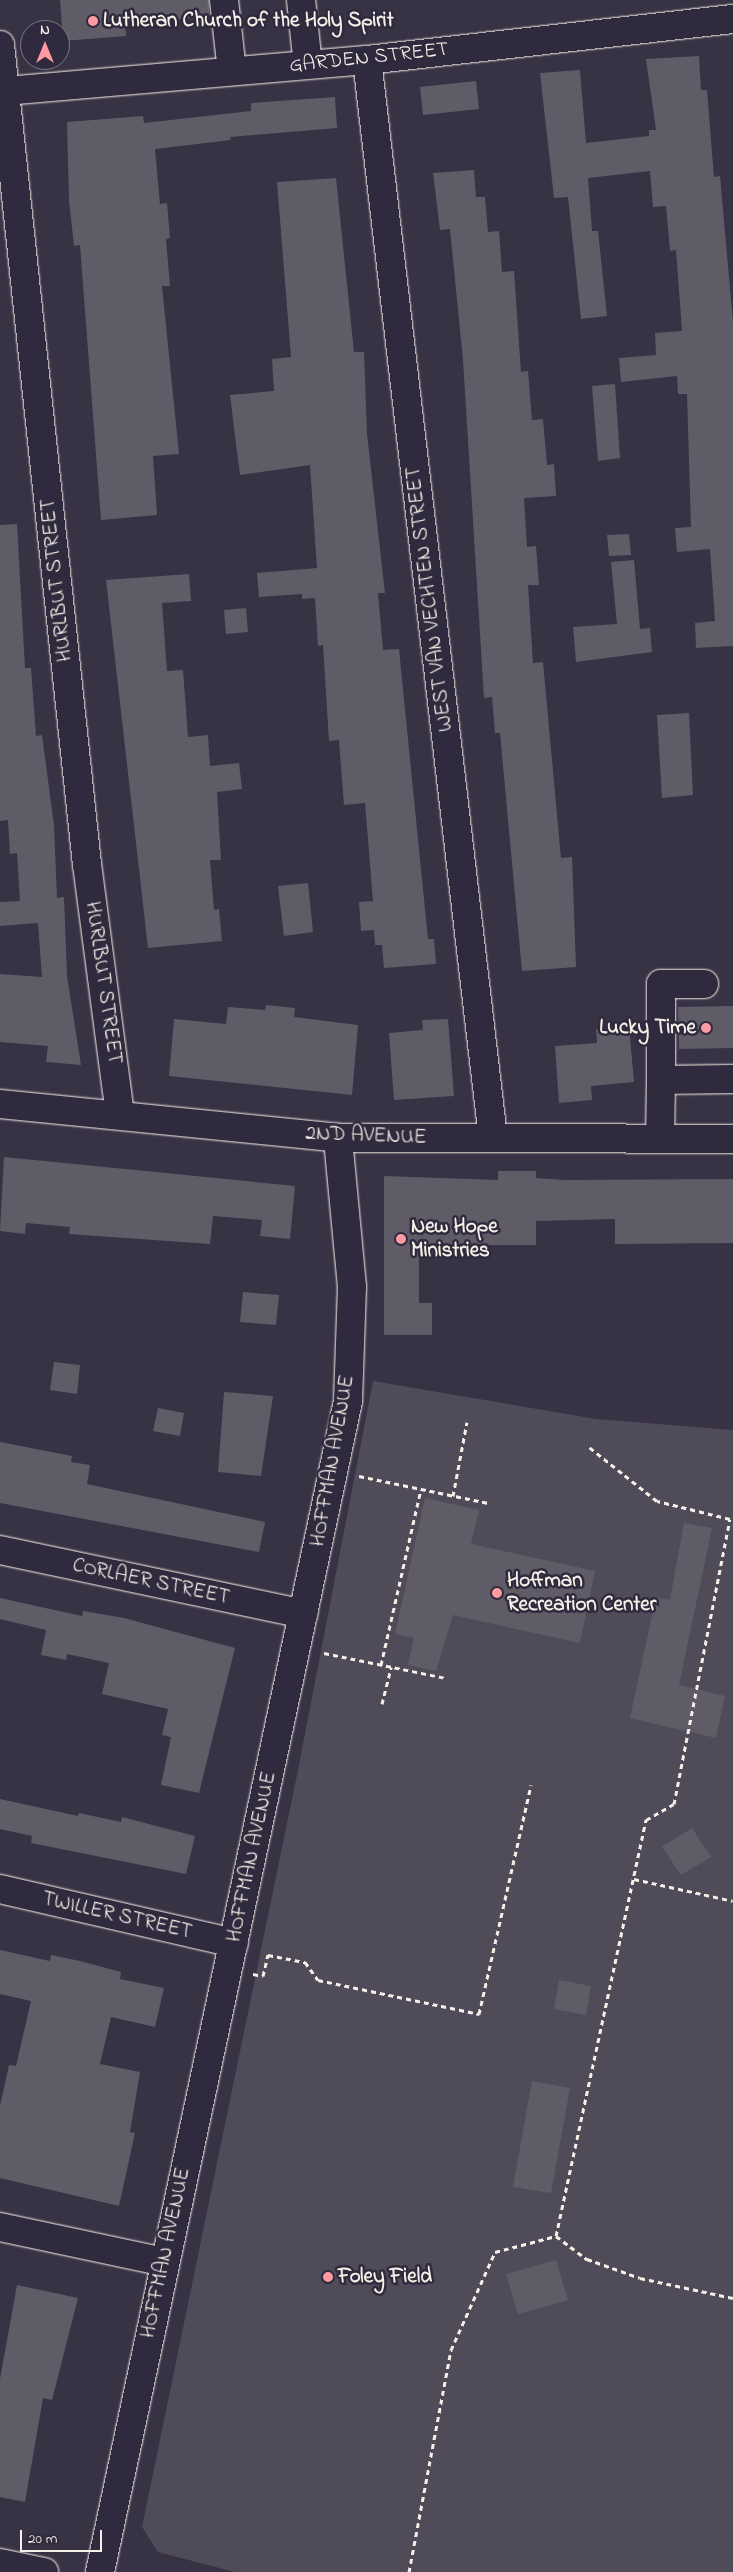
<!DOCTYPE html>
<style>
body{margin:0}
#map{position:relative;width:733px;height:2572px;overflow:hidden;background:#373244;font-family:"Indie Flower",sans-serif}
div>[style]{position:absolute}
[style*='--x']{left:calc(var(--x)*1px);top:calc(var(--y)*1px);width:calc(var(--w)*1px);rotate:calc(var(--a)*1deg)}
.green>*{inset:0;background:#504b59}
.building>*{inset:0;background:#5f5c67}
.path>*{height:3px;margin-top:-1.5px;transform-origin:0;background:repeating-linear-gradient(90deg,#f4f1e8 0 5px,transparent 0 9px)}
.roads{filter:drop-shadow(0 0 1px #f4f1e8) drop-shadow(0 0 1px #f4f1e8)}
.minor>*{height:28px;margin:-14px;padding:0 14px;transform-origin:14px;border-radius:14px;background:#2f2a3d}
.major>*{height:28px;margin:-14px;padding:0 14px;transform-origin:14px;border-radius:14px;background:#2f2a3d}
.dots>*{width:14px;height:14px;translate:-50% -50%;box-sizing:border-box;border:2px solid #2f2a3d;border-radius:50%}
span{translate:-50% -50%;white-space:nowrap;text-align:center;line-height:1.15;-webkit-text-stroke:5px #2f2a3d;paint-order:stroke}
.poi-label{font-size:21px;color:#f4f1e8;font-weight:700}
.left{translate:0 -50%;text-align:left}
.right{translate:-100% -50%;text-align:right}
.street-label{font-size:21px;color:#f4f1e8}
.north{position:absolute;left:20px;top:20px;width:50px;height:50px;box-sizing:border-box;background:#2f2a3d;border:1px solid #7e7a81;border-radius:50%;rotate:0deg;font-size:14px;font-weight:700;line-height:20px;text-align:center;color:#f4f1e8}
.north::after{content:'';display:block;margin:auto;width:18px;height:22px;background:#ff9aa2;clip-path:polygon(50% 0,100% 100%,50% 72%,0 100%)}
.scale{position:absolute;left:20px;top:2530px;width:82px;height:22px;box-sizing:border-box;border:2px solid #f4f1e8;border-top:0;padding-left:6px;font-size:15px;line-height:18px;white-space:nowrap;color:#f4f1e8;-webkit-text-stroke:4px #2f2a3d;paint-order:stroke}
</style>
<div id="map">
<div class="green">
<i style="clip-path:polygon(373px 1381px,596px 1419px,733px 1430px,733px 2572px,235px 2572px,158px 2552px,142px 2527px,298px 1770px)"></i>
</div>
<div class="building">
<i style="clip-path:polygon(60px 0,209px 0,209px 17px,125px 23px,126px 36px,63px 41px)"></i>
<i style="clip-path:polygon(699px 56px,701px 90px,707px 90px,714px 177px,720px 176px,733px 322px,733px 646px,696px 648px,695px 623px,715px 621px,710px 549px,677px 552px,675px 528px,691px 527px,687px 394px,678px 394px,677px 376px,621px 382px,619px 358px,656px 355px,655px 333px,682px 331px,676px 250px,670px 251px,666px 206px,653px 207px,650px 171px,588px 178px,592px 231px,598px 231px,607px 316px,581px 319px,568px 197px,554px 198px,540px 73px,580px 70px,586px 143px,649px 136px,649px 130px,656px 130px,646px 59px)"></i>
<i style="clip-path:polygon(476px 81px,479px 109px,423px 115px,420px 87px)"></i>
<i style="clip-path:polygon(335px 97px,337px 128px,230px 137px,231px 140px,155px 149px,160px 204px,167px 203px,170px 238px,166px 239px,170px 286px,162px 286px,179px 454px,153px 456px,157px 515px,101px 520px,80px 245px,74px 246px,69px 201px,67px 122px,143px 116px,144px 123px,251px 111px,251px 103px)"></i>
<i style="clip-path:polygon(474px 170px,476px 197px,485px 197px,488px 232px,499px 231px,502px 272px,514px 271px,521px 372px,528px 371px,532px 420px,543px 419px,547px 465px,554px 464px,556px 496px,524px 498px,527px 547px,536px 546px,539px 585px,528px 585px,533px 663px,543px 662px,561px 858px,572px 857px,576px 967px,522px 971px,500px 733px,495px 733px,492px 697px,484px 698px,463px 360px,450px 229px,440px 230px,433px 173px)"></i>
<i style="clip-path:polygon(336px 178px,354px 352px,364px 352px,367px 434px,385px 593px,378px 593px,383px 650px,399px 649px,428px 939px,434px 939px,436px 964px,384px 968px,382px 945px,375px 945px,374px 930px,361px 931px,359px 902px,373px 901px,365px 803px,344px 805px,339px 740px,329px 741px,323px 645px,318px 646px,315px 598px,302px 599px,302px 594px,259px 597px,257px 573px,317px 568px,310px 465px,240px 475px,236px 444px,230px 395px,274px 391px,272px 359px,291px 357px,277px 182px)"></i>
<i style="clip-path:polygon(615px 384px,620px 458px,598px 461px,592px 386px)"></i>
<i style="clip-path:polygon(17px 524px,25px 668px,31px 668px,36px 736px,42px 735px,54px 825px,57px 898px,64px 897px,67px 976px,81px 1065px,46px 1062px,48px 1046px,0 1042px,0 974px,42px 977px,38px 923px,0 926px,0 902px,20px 901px,17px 853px,10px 854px,8px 820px,0 821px,0 525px)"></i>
<i style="clip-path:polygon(629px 534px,631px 555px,609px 556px,607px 535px)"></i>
<i style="clip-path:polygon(634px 560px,640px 629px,650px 628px,652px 652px,576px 662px,573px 627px,617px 624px,611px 562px)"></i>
<i style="clip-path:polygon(189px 574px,191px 601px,162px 603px,167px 671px,183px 670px,188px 737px,208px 735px,210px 766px,239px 763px,242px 789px,217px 792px,221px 860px,210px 860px,214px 910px,219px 909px,222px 941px,148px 948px,106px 580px)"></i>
<i style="clip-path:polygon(246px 608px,248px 632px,226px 634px,224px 610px)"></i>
<i style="clip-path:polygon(689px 713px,693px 795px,662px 798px,657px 715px)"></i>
<i style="clip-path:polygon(308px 883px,313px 932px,284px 936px,278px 886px)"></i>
<i style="clip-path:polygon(266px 1005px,295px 1008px,294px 1017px,358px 1025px,352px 1095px,169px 1076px,174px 1019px,226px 1024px,228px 1007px,265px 1010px)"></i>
<i style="clip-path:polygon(733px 1006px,733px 1048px,679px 1049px,678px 1007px)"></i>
<i style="clip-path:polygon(448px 1019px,454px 1096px,394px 1100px,389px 1033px,423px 1030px,422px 1020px)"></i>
<i style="clip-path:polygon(629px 1026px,634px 1082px,591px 1086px,592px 1100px,559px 1103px,555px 1046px,597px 1043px,596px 1029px)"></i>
<i style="clip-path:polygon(4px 1157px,295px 1186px,290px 1239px,260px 1236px,262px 1220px,213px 1216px,210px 1244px,69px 1234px,70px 1227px,26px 1223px,25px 1234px,0 1231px)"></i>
<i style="clip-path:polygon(498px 1171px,536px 1171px,536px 1178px,566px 1180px,733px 1179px,733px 1243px,615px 1244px,615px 1219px,536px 1221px,536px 1245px,460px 1245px,460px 1257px,419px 1257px,419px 1303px,432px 1303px,432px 1335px,384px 1335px,384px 1176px,498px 1180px)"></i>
<i style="clip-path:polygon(243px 1292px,279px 1295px,276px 1325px,240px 1322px)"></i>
<i style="clip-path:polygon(54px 1362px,80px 1365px,77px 1394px,50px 1390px)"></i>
<i style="clip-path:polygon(224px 1392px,273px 1396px,261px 1476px,218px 1472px)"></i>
<i style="clip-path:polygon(158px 1408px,184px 1413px,180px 1436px,153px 1431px)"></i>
<i style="clip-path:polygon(0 1442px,72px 1456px,71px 1462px,90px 1465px,87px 1484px,265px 1522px,259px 1552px,0 1503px)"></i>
<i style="clip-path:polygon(425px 1498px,479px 1510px,471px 1544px,595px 1571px,580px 1643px,453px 1615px,436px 1671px,408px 1665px,414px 1638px,395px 1634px)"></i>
<i style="clip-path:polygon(684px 1523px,712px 1528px,679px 1685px,725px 1696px,716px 1738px,630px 1718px,656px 1597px,670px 1600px)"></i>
<i style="clip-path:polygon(0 1598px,82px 1616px,83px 1611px,124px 1618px,235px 1648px,199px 1793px,161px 1785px,171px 1737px,162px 1735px,168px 1709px,102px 1694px,109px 1663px,67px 1654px,66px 1660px,41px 1655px,46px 1630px,0 1619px)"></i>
<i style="clip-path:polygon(0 1799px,78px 1816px,79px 1813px,121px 1822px,122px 1817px,195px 1836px,186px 1874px,31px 1843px,32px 1836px,0 1829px)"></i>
<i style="clip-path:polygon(692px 1828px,711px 1857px,681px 1875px,662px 1847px)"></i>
<i style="clip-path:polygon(0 1950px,50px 1961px,51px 1955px,80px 1961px,121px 1972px,120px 1979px,164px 1988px,155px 2027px,111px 2017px,100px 2064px,140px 2072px,130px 2132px,135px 2133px,119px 2206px,0 2178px,0 2106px,9px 2065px,16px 2066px,31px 2001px,0 1994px)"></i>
<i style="clip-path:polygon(559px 1980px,591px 1986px,586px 2015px,554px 2009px)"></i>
<i style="clip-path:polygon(532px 2081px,570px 2088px,551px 2193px,513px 2187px)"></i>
<i style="clip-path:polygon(556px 2260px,568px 2300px,518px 2314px,506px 2274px)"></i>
<i style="clip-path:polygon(17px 2285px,78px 2298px,52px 2400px,43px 2398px,25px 2502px,0 2497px,0 2379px)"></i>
</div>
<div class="path">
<i style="--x:359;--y:1476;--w:132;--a:11.8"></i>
<i style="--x:453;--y:1496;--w:75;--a:-79.3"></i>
<i style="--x:324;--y:1653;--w:125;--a:11.6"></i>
<i style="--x:381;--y:1665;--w:180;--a:-77.2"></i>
<i style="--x:382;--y:1704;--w:38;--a:-76"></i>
<i style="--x:634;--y:1879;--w:101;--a:12.5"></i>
<i style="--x:253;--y:1974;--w:10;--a:11"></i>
<i style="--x:263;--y:1976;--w:22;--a:-77"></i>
<i style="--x:268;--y:1955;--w:38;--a:11"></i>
<i style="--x:305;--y:1962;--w:22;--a:54"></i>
<i style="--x:318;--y:1980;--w:165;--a:11.9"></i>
<i style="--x:479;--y:2014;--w:235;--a:-77.2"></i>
<i style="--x:556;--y:2236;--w:426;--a:-77.8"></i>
<i style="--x:646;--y:1820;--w:32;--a:-30"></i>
<i style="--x:674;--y:1804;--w:290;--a:-78.9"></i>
<i style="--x:730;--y:1519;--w:75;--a:-166.1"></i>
<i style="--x:657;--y:1501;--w:87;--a:-141.5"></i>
<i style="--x:409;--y:2572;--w:226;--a:-79.3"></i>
<i style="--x:451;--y:2350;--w:107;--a:-65.8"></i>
<i style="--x:495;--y:2252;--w:63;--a:-14.7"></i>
<i style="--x:556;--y:2236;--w:39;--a:37"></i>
<i style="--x:587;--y:2259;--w:56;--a:19.7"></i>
<i style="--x:640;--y:2278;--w:95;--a:12.1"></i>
</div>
<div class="roads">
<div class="minor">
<i style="--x:224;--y:0;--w:71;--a:83.6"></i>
<i style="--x:301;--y:0;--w:65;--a:83.9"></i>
<i style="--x:0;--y:45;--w:824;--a:83.94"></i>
<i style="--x:87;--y:864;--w:253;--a:82.5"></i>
<i style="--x:367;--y:60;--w:1085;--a:83.33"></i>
<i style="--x:5;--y:91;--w:363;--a:-4.9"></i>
<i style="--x:367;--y:60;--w:368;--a:-6.4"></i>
<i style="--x:661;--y:1080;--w:96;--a:-90"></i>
<i style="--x:661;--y:984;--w:43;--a:0"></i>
<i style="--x:0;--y:1104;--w:340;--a:5.7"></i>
<i style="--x:338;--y:1138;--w:395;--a:0.1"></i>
<i style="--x:660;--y:1139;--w:59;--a:-89"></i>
<i style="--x:661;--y:1080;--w:72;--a:-0.8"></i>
<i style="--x:0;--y:1550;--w:310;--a:11.9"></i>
<i style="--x:0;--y:1889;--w:240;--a:13"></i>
<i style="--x:0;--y:2227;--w:168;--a:12"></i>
<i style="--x:100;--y:2572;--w:1197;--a:-78.04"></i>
<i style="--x:348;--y:1401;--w:114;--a:-88"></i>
<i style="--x:352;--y:1287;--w:150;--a:-95.4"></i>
</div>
<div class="major">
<i style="--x:0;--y:2563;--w:45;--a:11.6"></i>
</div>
</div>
<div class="dots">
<i style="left:93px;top:21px;background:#ff9aa2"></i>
<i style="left:706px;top:1028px;background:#ff9aa2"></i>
<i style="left:401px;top:1239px;background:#ff9aa2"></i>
<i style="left:497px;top:1593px;background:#ff9aa2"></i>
<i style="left:328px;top:2277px;background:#ff9aa2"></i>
</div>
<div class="poi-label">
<span class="left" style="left:103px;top:21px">Lutheran Church of the Holy Spirit</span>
<span class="right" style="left:696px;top:1028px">Lucky Time</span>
<span class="left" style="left:411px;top:1239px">New Hope<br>Ministries</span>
<span class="left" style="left:507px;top:1593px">Hoffman<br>Recreation Center</span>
<span class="left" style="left:338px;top:2277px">Foley Field</span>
</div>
<div class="street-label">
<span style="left:369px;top:58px;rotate:-6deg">GARDEN STREET</span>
<span style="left:57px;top:580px;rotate:-96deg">HURLBUT STREET</span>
<span style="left:430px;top:599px;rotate:-97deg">WEST VAN VECHTEN STREET</span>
<span style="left:103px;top:983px;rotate:82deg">HURLBUT STREET</span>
<span style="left:366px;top:1136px;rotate:2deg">2ND AVENUE</span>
<span style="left:333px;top:1461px;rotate:-80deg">HOFFMAN AVENUE</span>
<span style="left:151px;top:1582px;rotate:12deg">CORLAER STREET</span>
<span style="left:252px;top:1857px;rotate:-78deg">HOFFMAN AVENUE</span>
<span style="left:117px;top:1916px;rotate:13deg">TWILLER STREET</span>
<span style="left:166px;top:2253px;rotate:-78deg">HOFFMAN AVENUE</span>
</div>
<div class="north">N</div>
<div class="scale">20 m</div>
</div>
